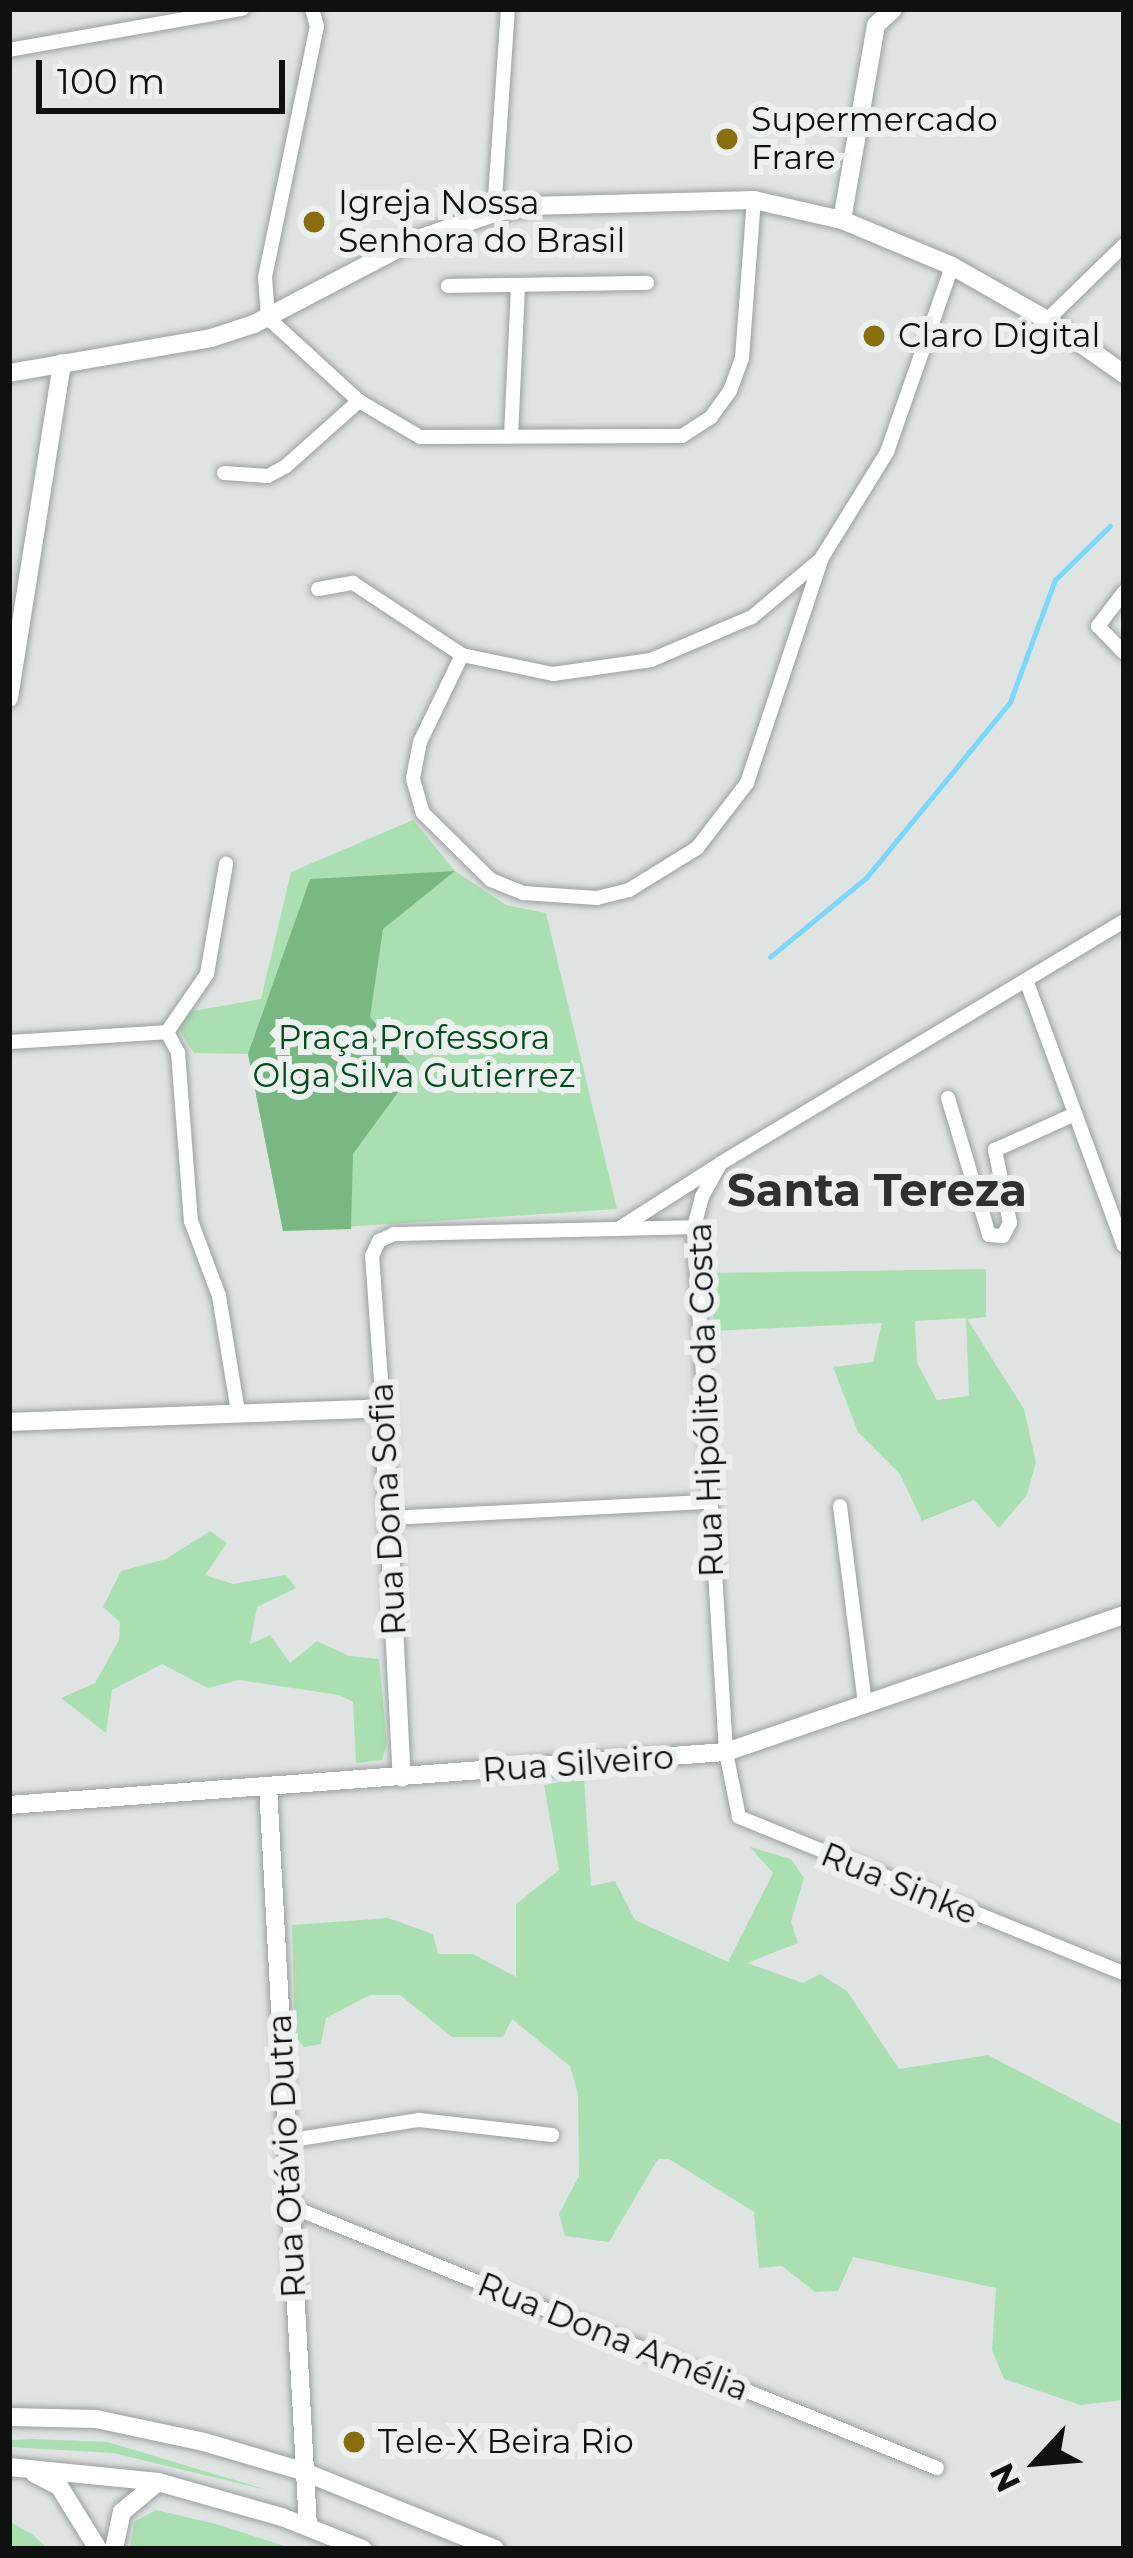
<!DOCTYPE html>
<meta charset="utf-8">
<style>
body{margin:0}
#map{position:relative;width:1133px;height:2558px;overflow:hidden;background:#dfe4e3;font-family:Montserrat,sans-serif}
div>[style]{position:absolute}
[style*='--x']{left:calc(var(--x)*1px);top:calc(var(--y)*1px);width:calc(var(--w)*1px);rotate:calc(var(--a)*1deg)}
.green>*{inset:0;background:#aae0b1}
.forest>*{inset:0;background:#79b883}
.stream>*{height:4.5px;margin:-2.25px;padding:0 2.25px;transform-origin:2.25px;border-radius:2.25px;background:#7bd7fb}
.roads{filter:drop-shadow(0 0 3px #9a9f9e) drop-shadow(0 0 3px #9a9f9e)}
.street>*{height:14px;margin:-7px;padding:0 7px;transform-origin:7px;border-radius:7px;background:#fff}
.secondary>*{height:18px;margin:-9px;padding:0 9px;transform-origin:9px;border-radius:9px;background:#fff}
.dots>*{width:33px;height:33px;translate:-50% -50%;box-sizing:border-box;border:6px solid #ecf1f0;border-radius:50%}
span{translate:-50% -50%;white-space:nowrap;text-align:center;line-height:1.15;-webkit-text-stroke:12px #ecf1f0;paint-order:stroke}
.poi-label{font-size:33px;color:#0f1111}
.left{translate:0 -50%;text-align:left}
.park-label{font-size:33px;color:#014e1c}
.street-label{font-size:33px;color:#0f1111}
.district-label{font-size:45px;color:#2e3131;font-weight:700}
.frame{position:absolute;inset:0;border:12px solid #0f1111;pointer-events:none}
.north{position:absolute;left:977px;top:2402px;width:120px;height:120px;-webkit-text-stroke:9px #ecf1f0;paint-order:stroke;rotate:244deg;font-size:33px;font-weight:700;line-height:48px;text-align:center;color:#0f1111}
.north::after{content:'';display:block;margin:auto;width:42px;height:54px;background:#0f1111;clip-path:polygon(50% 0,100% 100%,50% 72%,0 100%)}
.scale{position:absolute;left:36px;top:60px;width:249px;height:54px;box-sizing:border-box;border:6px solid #0f1111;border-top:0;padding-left:15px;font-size:36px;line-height:42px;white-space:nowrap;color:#0f1111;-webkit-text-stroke:9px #ecf1f0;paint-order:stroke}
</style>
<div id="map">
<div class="green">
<i style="clip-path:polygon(413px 820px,455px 871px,506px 905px,546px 913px,617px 1209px,283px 1231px,248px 1054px,194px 1053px,177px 1027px,187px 1012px,261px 999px,291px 872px)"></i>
<i style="clip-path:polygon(evenodd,986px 1269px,986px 1317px,967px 1319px,1024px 1409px,1036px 1462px,1027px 1495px,999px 1528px,974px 1500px,922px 1521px,900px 1474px,858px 1432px,833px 1367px,873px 1362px,882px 1323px,713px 1331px,712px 1273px,986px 1269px,966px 1318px,969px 1396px,937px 1400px,917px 1363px,915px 1321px,966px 1318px)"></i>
<i style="clip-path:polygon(210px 1531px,227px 1543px,205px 1575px,233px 1584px,286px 1575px,296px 1588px,257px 1607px,250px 1644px,270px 1635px,290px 1663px,317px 1641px,349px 1656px,379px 1659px,387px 1744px,382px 1760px,356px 1763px,353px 1702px,339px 1695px,239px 1680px,208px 1688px,162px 1664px,112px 1690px,106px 1733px,61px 1698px,95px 1683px,119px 1640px,120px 1622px,103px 1607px,121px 1571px,166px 1559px)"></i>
<i style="clip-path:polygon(584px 1777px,591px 1886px,615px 1881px,635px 1920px,728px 1962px,773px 1873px,750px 1847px,791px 1859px,804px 1878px,791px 1922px,798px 1943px,747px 1963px,803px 1983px,820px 1974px,847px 1991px,899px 2069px,988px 2055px,1124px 2126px,1124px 2400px,1080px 2405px,1004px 2379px,992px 2350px,996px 2288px,853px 2257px,838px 2291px,815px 2292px,782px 2266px,759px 2268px,754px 2212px,669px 2159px,658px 2159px,609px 2242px,565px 2236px,559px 2214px,579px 2176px,578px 2094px,570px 2066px,512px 2019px,503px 2037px,452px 2037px,400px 1995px,370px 1995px,326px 2018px,321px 2044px,304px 2047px,295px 2036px,292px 1925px,388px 1918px,433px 1934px,438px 1954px,473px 1954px,516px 1977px,516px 1904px,559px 1870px,544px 1785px)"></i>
<i style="clip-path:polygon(33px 2439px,108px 2442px,271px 2491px,113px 2453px,9px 2447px,9px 2440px)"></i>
<i style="clip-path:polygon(156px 2510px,216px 2524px,294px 2549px,130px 2549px,134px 2522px)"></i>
<i style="clip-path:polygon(9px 2521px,33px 2535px,48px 2549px,9px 2549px)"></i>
</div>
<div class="forest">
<i style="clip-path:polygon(455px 871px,383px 929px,370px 1017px,415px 1069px,353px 1154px,351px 1229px,283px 1231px,248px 1054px,310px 879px)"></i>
</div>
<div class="stream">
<i style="--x:770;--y:957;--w:124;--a:-39.5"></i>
<i style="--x:866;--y:878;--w:227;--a:-50.7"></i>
<i style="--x:1010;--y:702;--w:130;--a:-69.8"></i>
<i style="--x:1055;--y:580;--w:77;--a:-44.5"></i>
</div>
<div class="roads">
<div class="street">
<i style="--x:312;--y:9;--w:18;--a:74"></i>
<i style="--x:317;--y:26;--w:256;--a:101.7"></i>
<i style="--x:265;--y:277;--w:41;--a:85.8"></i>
<i style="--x:268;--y:318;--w:123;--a:42.4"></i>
<i style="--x:359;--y:401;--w:71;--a:30.5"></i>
<i style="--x:420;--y:437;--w:262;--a:-0.2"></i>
<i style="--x:682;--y:436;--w:35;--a:-33"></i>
<i style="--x:711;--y:417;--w:32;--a:-54"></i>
<i style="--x:730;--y:391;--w:35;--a:-70"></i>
<i style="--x:742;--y:358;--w:158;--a:-85.7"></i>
<i style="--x:9;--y:50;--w:237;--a:-10"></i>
<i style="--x:494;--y:213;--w:204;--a:-86.1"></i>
<i style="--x:448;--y:286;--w:199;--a:-0.9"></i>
<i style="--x:1047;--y:320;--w:107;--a:-44.2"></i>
<i style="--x:511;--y:436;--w:150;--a:-87.3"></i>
<i style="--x:224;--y:473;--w:44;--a:3.9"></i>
<i style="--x:268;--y:476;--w:21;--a:-29"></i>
<i style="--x:286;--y:466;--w:98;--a:-41.7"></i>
<i style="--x:318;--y:589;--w:36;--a:-10"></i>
<i style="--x:353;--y:583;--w:131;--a:33.4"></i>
<i style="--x:462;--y:655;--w:93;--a:11.8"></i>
<i style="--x:553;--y:674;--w:99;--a:-8.1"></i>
<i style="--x:651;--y:660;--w:110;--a:-23.1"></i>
<i style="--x:752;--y:617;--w:90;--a:-40"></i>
<i style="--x:821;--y:559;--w:126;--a:-58.3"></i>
<i style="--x:887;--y:452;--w:197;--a:-70.7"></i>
<i style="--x:1124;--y:592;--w:43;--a:127.4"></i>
<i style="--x:1098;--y:626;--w:37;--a:46"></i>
<i style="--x:462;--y:655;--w:97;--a:115.8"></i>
<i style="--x:420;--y:742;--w:38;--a:101"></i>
<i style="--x:413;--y:779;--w:35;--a:74"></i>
<i style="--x:423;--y:813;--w:95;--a:44.6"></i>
<i style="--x:491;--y:880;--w:35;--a:22"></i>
<i style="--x:523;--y:893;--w:74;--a:3.9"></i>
<i style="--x:597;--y:898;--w:33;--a:-14"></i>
<i style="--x:629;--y:890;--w:80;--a:-31.7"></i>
<i style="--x:697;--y:848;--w:82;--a:-52.4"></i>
<i style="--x:747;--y:783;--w:235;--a:-71.6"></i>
<i style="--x:1124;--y:921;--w:471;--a:149"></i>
<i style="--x:720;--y:1164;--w:38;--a:119"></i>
<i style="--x:702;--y:1197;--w:31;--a:105"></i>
<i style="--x:694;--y:1227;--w:526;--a:86.51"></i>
<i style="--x:726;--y:1752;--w:66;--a:78.7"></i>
<i style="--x:739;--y:1817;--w:415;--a:22.1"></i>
<i style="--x:1026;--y:980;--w:283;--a:69.8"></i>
<i style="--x:167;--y:1032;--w:24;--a:62"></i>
<i style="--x:178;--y:1053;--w:169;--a:85.6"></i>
<i style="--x:191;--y:1221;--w:80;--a:69.5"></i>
<i style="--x:219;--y:1296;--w:118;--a:80.7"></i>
<i style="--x:167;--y:1032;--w:70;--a:-55.4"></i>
<i style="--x:207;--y:974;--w:112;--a:-80.2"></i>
<i style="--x:9;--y:1042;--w:158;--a:-3.6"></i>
<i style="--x:948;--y:1098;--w:143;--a:73.3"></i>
<i style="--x:989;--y:1235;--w:14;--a:4"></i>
<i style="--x:1003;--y:1236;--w:15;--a:-62"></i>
<i style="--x:1010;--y:1223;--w:75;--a:-101.6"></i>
<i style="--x:995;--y:1150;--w:88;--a:-24.2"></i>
<i style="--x:620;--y:1228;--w:115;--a:-32.6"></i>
<i style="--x:383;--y:1408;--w:152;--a:-94.1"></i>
<i style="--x:372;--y:1256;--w:17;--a:-65"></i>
<i style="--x:379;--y:1241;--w:17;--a:-25"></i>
<i style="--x:394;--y:1234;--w:300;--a:-1.3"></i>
<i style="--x:840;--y:1506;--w:200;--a:82.8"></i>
<i style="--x:391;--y:1518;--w:317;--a:-2.9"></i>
<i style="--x:286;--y:2141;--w:135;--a:-9"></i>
<i style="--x:419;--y:2120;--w:134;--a:6.4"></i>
<i style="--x:290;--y:2206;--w:698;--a:22.05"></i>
</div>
<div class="secondary">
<i style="--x:842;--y:220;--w:198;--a:-80.1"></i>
<i style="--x:876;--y:25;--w:23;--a:-43"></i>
<i style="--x:9;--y:373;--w:205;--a:-9.8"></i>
<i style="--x:211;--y:338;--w:45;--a:-18"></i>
<i style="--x:254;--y:324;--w:182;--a:-27.6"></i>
<i style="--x:415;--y:240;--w:83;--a:-18.9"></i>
<i style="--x:494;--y:213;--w:36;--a:-11"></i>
<i style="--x:529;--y:206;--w:225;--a:-1.5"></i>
<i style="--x:754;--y:200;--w:90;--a:12.8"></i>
<i style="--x:842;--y:220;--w:119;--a:22.7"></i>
<i style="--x:952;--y:266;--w:109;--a:29.6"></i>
<i style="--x:1047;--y:320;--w:94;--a:35"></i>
<i style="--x:9;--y:698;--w:339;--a:-81"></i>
<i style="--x:9;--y:1422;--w:374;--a:-2.1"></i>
<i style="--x:383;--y:1408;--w:370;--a:87.1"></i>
<i style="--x:268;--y:1786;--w:741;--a:86.91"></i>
<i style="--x:9;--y:1805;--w:719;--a:-4.23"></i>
<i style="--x:726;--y:1752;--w:421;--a:-19"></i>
<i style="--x:9;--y:2417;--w:87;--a:1.3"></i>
<i style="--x:96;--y:2419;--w:110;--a:12"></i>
<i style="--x:204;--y:2442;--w:102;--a:16.5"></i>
<i style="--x:302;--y:2471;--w:208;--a:22"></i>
<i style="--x:9;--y:2467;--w:150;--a:5.7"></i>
<i style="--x:158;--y:2482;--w:129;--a:15.8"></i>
<i style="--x:282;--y:2517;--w:87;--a:21.6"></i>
<i style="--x:35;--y:2474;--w:27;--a:27"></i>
<i style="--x:59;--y:2486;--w:74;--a:58.2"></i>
<i style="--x:114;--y:2549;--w:38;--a:-78"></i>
<i style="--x:122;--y:2512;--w:47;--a:-39.8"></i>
</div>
</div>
<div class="dots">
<i style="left:727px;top:139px;background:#896e0e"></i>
<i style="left:314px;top:222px;background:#896e0e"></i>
<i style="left:874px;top:336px;background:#896e0e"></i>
<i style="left:354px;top:2442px;background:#896e0e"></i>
</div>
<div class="poi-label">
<span class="left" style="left:751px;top:139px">Supermercado<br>Frare</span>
<span class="left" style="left:338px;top:222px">Igreja Nossa<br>Senhora do Brasil</span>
<span class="left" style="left:898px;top:336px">Claro Digital</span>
<span class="left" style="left:378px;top:2442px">Tele-X Beira Rio</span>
</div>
<div class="park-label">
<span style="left:414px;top:1057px">Praça Professora<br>Olga Silva Gutierrez</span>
</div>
<div class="street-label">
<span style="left:706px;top:1400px;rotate:-92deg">Rua Hipólito da Costa</span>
<span style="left:388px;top:1509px;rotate:-93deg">Rua Dona Sofia</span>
<span style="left:578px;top:1764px;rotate:-4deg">Rua Silveiro</span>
<span style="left:899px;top:1884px;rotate:22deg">Rua Sinke</span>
<span style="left:287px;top:2156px;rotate:-93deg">Rua Otávio Dutra</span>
<span style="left:613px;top:2337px;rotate:22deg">Rua Dona Amélia</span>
</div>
<div class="district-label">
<span style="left:877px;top:1190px">Santa Tereza</span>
</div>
<div class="frame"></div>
<div class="north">N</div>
<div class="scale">100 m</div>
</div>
